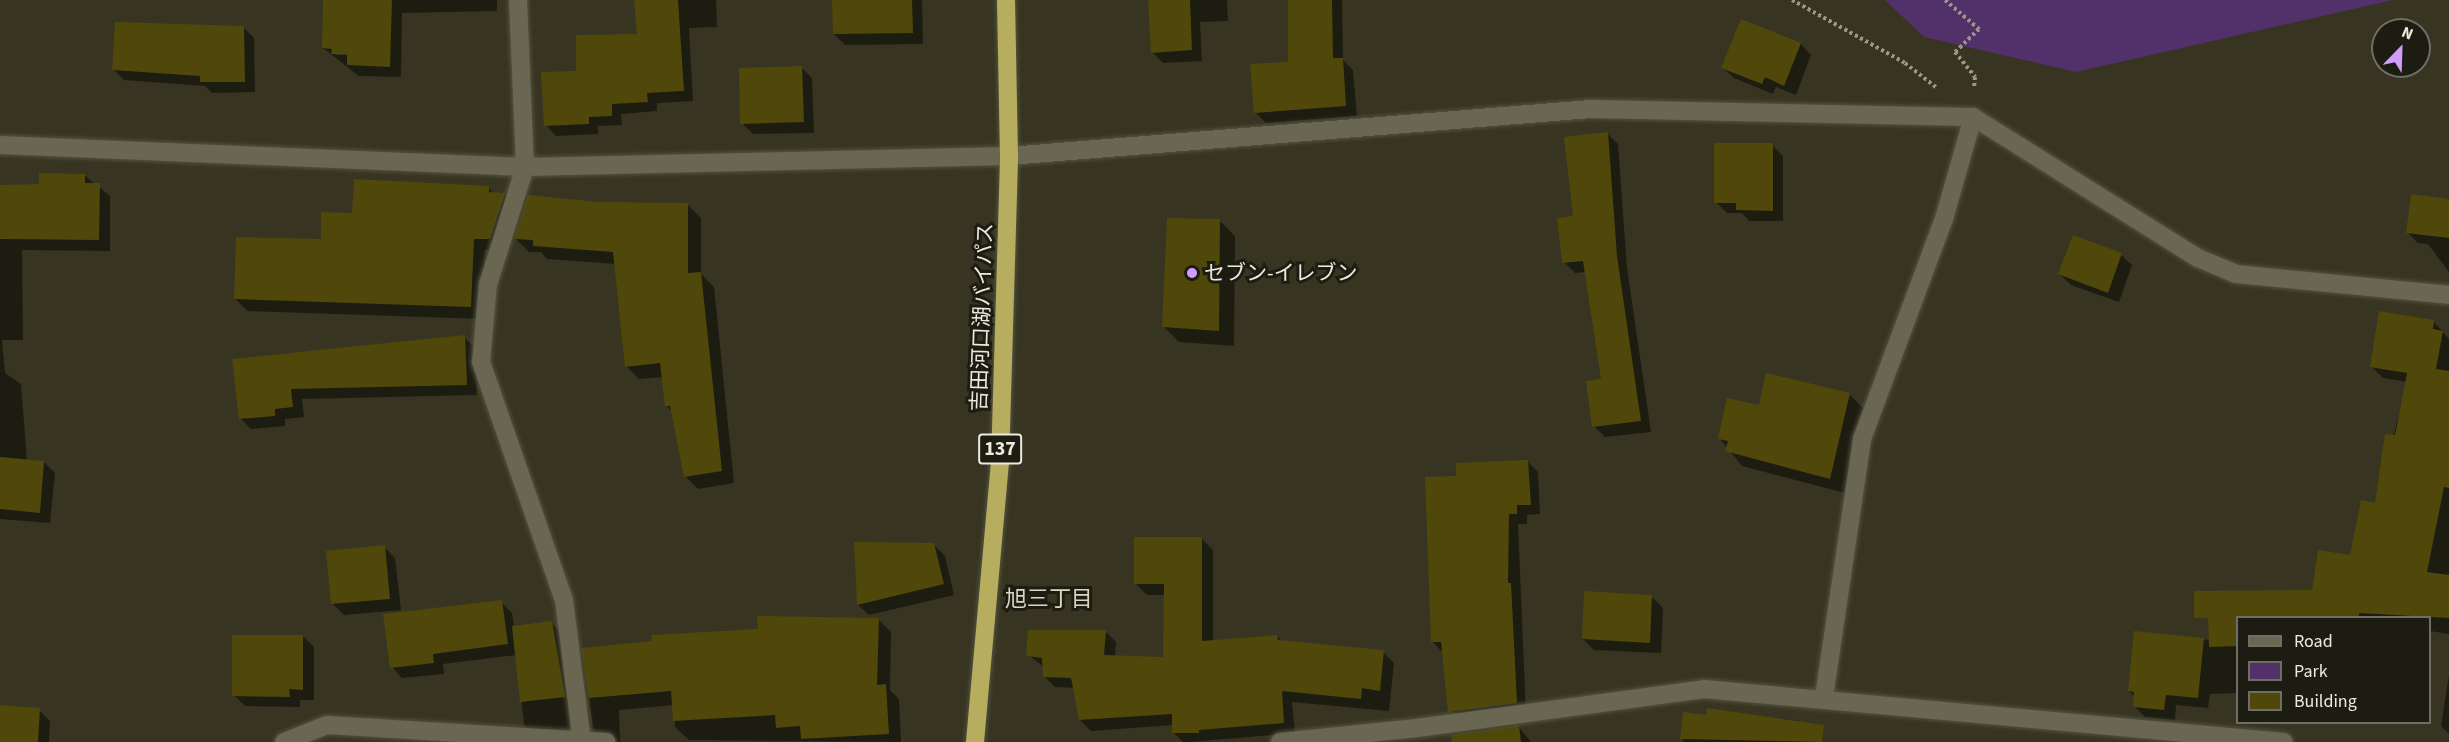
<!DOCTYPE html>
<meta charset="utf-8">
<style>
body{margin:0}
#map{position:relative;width:2449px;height:742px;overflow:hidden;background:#373521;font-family:"Source Sans 3","Noto Sans JP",sans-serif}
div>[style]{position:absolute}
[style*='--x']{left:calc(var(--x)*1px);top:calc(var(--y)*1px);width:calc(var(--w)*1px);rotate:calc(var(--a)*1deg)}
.green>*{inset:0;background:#52316a}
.shadow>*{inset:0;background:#0007}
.building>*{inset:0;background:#4f480a}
.path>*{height:4px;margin-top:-2px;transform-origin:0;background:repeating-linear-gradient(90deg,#999787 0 3px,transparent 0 6px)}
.roads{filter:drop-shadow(0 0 2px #535240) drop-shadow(0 0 2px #535240)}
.minor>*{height:18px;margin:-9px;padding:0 9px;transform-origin:9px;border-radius:9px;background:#696651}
.highway>*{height:18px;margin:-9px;padding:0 9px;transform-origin:9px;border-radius:9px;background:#b7ad5f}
.dots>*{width:16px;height:16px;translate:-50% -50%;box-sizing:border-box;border:3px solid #1d1c13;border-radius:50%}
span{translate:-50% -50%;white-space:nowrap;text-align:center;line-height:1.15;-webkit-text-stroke:6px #1d1c13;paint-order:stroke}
.shield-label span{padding:2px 4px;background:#1d1c13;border:2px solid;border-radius:4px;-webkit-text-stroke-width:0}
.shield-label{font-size:20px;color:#ebeadd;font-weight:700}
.poi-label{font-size:21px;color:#ebeadd}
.left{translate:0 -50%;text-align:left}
.street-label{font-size:21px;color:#ebeadd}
.neighbourhood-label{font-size:22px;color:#d9d7bf}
.legend{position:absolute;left:2236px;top:616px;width:195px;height:108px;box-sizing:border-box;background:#1d1c13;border:2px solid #6f6e64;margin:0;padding:8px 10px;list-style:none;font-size:18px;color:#ebeadd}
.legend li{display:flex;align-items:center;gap:12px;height:30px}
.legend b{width:30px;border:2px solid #6f6e64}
.north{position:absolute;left:2371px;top:18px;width:60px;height:60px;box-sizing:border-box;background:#1d1c13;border:2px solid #6f6e64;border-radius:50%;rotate:23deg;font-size:16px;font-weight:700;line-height:24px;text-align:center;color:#ebeadd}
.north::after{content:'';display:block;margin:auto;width:21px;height:27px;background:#d29cfd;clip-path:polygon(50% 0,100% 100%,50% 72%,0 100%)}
</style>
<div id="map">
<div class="green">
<i style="clip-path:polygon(1885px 0,2393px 0,2076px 72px,1924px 37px)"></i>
</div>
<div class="shadow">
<i style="clip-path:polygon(evenodd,333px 0,497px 0,497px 11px,402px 13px,401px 77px,359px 76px,323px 48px,333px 0,333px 52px,355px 52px,355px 55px,336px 55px,333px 52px)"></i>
<i style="clip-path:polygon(636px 0,716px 0,717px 27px,689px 28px,693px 101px,657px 103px,657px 111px,621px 114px,622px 125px,598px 126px,598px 134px,556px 136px,546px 125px,578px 72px,638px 35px)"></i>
<i style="clip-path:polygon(833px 0,922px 0,923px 44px,845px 45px,834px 34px)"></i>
<i style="clip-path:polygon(1149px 0,1227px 0,1228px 21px,1200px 22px,1202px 61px,1163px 63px,1152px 52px)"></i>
<i style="clip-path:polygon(1289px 0,1342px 0,1343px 60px,1353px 70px,1357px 116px,1266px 123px,1255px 112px,1290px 63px)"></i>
<i style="clip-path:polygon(1742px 21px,1801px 44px,1811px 55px,1796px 95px,1776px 87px,1773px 94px,1734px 78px,1723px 68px)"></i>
<i style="clip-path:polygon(243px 27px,254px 38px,255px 92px,212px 93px,205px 86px,124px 80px,113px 69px)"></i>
<i style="clip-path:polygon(801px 67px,812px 78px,814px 133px,753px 134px,742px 123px)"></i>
<i style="clip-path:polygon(1607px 133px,1618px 144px,1627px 268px,1651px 432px,1605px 437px,1594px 426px,1602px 381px,1586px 272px,1575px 273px,1564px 262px,1574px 218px)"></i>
<i style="clip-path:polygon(1772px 145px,1783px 156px,1783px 221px,1749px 221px,1742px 213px,1727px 213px,1716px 202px)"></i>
<i style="clip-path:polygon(84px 175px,110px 196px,110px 251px,22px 250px,23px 340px,2px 340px,5px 373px,21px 384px,27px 461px,44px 462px,55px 473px,50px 523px,0 519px,0 187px,40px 186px)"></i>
<i style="clip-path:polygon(488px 187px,494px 194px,504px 194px,517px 207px,503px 251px,485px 250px,483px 319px,248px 311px,235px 299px,322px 241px,353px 215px)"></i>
<i style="clip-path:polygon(2449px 201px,2449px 272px,2428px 244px,2418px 243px,2407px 232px)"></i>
<i style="clip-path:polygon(599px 204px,688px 205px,701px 218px,701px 274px,714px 287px,734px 483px,698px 489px,685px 476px,673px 413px,666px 405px,663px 377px,639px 379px,626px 366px,616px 264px,547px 259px,541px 252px,529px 252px,516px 239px)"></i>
<i style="clip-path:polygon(1220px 221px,1235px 236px,1234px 346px,1179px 342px,1164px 327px)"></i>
<i style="clip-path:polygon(2121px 255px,2132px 265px,2119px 302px,2071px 285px,2060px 274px)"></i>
<i style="clip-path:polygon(2434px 322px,2449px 339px,2449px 634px,2430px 631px,2430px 618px,2238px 618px,2238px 693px,2210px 694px,2208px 708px,2176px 705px,2175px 720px,2145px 717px,2134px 706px,2135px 697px,2129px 691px,2135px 633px,2210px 640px,2209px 592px,2313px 591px,2351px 556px,2376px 505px,2407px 382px,2383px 378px,2372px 367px)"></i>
<i style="clip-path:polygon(464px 337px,475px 348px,477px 395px,302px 399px,304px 417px,285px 419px,285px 426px,251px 429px,240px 418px,234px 360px)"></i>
<i style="clip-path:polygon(1849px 394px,1865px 410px,1845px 493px,1742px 466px,1720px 439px,1760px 407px)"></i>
<i style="clip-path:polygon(1528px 462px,1538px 472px,1540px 514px,1527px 515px,1527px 524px,1518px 524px,1526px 713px,1460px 718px,1449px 707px,1443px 653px,1433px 642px)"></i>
<i style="clip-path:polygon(1202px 539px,1213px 550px,1213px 641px,1277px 636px,1282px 642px,1383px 652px,1394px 663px,1389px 711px,1292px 702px,1295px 733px,1191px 742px,1183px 742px,1173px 732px,1173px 725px,1091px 731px,1080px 720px,1075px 688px,1055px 687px,1044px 676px,1044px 667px,1028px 655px,1105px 631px,1116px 642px,1115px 657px,1164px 658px,1165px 595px,1147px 595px,1136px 584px)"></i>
<i style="clip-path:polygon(934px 545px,945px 556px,954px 595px,869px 615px,858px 605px)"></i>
<i style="clip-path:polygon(384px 547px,395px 558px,401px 610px,344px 615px,333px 604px)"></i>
<i style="clip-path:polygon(1652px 597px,1663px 608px,1661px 653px,1594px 650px,1583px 639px)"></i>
<i style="clip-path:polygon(501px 602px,512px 613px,514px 627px,551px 623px,562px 634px,579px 739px,535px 736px,524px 725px,517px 655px,443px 664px,444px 674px,402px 678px,392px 667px)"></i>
<i style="clip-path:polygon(878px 619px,891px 632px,890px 690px,899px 699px,901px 742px,689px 740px,675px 727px,674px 705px,619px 710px,620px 742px,606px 742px,593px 729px,583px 649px)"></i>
<i style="clip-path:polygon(303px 636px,314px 647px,314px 700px,300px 700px,300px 707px,245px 706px,234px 695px)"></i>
<i style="clip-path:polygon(2449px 675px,2449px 734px,2441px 726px)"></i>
<i style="clip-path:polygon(0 707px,39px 710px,50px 721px,49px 742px,0 742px)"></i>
<i style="clip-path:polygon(1708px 709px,1799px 721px,1819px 742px,1683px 742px,1684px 714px,1707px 716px)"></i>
<i style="clip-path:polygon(1519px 727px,1531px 742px,1409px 742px,1453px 742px)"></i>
</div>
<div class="building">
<i style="clip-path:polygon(323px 0,392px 0,390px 67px,347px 65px,347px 54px,331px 54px,332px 49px,322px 48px)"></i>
<i style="clip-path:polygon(634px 0,678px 0,684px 91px,647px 93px,648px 102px,612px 104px,612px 116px,589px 117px,589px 124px,544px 126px,541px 72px,576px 71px,576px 35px,637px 34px)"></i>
<i style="clip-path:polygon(832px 0,912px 0,913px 33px,833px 34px)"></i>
<i style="clip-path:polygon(1148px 0,1190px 0,1192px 50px,1151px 53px)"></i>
<i style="clip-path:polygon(1288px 0,1332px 0,1333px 58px,1343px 58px,1346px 106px,1254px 113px,1250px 64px,1288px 62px)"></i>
<i style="clip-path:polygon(1741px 19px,1801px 43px,1784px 86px,1765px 77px,1762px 84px,1721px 68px)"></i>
<i style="clip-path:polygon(115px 22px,244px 26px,245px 82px,200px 82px,200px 76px,112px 70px)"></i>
<i style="clip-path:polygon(802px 66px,804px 122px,740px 124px,739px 68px)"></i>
<i style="clip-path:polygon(1608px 132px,1617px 256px,1641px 421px,1592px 427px,1586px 381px,1601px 379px,1583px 261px,1562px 263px,1557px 218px,1573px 216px,1564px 137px)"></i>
<i style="clip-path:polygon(1714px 143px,1773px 143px,1773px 211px,1736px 210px,1736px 203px,1714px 203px)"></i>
<i style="clip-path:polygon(39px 173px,85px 174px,85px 183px,100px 183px,99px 240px,0 239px,0 185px,39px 184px)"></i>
<i style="clip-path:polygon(354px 179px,489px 186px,489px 192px,505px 193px,490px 239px,474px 239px,471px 307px,234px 299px,236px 237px,321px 239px,321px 212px,352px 213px)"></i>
<i style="clip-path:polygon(2411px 194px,2449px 199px,2449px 238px,2406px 233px)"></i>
<i style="clip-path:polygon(528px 195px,599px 202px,688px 203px,688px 273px,701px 272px,722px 471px,684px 477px,670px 406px,665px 406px,660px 363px,625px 367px,613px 252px,533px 246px,533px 240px,514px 239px)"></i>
<i style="clip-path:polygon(1167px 218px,1220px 219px,1219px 331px,1162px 327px)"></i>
<i style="clip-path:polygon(2073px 235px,2122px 253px,2108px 293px,2058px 274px)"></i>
<i style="clip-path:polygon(2379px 311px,2434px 320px,2433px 329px,2443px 331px,2436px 369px,2449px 371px,2449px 488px,2444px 487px,2427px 572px,2449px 575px,2449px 618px,2359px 613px,2359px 618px,2238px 618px,2238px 646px,2209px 647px,2208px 618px,2194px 618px,2194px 591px,2312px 590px,2318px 550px,2350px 555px,2361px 500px,2375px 503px,2385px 434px,2395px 435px,2407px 373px,2370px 367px)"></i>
<i style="clip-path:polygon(465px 335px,467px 385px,291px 389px,293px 407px,275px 409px,275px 416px,239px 419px,232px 359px)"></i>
<i style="clip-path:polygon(1766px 373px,1850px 393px,1830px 479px,1725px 451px,1728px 441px,1718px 439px,1727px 398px,1759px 405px)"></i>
<i style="clip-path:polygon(0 457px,44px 461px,40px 513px,0 509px)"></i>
<i style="clip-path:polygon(1528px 460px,1531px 505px,1517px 505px,1517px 514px,1509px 514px,1508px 583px,1511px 583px,1517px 703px,1448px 712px,1441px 642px,1431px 642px,1425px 477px,1456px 476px,1456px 463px)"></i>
<i style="clip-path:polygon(1134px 537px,1202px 537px,1202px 641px,1277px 635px,1278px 640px,1384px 650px,1380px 691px,1362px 688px,1361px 699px,1282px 691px,1284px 723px,1199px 730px,1199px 733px,1172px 733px,1172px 714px,1079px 720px,1071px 678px,1043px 677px,1042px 658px,1026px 656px,1028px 630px,1106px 630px,1104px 655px,1163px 657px,1164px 584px,1134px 584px)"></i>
<i style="clip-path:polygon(854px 542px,934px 543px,944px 584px,857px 605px)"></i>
<i style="clip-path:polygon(385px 545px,390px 599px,331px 604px,326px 551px)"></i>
<i style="clip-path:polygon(1584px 591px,1652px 595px,1650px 643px,1582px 639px)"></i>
<i style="clip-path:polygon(502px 600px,508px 644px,433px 654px,434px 663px,390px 668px,383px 614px)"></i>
<i style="clip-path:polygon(757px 616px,879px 618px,877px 685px,886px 684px,889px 734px,801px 739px,800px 726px,776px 728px,775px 715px,673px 721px,671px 691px,589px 698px,581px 648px,652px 641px,651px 635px,758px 629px)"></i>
<i style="clip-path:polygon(552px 621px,565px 697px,520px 702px,512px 626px)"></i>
<i style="clip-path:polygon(2134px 631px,2204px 638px,2198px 698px,2166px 695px,2164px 710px,2133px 707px,2134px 692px,2128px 691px)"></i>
<i style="clip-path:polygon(232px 635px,303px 635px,303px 690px,289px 689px,290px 697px,232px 696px)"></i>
<i style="clip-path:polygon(0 705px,40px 708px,38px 742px,0 742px)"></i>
<i style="clip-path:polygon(1707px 708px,1824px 725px,1822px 742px,1680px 739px,1683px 712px,1706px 715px)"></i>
<i style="clip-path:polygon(1519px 725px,1521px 742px,1452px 742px,1451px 735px)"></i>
</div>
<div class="path">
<i style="--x:1792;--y:0;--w:129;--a:29.1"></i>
<i style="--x:1905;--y:63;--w:41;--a:38"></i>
<i style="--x:1945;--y:0;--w:45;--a:40.5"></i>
<i style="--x:1979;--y:29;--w:33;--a:136"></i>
<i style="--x:1955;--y:52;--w:32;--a:51"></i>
<i style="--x:1975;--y:77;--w:12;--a:95"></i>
</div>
<div class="roads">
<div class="minor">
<i style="--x:518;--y:0;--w:167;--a:87.6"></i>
<i style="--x:525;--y:167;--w:123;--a:107.5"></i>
<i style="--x:488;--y:284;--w:78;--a:95.1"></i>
<i style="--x:481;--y:362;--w:252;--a:70.8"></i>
<i style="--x:564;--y:600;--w:143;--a:82.8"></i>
<i style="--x:0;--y:145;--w:525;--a:2.4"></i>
<i style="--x:525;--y:167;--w:484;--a:-1.3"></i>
<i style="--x:1009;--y:156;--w:583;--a:-4.62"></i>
<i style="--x:1590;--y:109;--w:383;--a:1.2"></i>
<i style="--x:1973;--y:117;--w:266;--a:32.1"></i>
<i style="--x:2198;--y:258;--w:41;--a:22.8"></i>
<i style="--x:2236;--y:274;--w:214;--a:5.6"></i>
<i style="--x:1824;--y:697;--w:261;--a:-81.6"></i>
<i style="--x:1862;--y:439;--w:235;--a:-69.6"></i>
<i style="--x:1944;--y:219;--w:106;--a:-74.1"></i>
<i style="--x:284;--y:742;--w:46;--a:-21.6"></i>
<i style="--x:327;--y:725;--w:280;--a:3.5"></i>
<i style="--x:1280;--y:742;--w:138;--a:-5.8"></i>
<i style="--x:1417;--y:728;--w:290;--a:-7.7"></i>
<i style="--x:1704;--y:689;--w:582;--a:5.22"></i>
</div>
<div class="highway">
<i style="--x:975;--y:742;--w:280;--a:-84.9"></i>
<i style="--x:1000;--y:463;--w:307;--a:-88.3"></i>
<i style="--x:1009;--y:156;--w:156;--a:-91.1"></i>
</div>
</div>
<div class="dots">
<i style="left:1192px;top:273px;background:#d29cfd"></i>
</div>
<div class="shield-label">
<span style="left:1000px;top:449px">137</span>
</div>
<div class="poi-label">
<span class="left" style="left:1204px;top:273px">セブン-イレブン</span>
</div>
<div class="street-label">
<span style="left:982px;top:317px;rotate:-88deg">吉田河口湖バイパス</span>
</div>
<div class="neighbourhood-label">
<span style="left:1049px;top:600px">旭三丁目</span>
</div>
<ul class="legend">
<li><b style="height:8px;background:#696651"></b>Road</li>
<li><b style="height:16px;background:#52316a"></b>Park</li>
<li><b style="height:16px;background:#4f480a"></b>Building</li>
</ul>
<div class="north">N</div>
</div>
